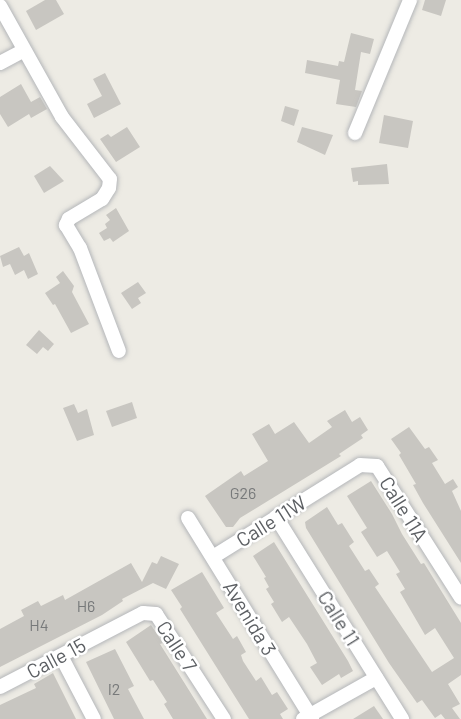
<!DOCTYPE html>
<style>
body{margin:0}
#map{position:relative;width:461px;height:719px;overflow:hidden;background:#edebe4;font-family:Barlow,sans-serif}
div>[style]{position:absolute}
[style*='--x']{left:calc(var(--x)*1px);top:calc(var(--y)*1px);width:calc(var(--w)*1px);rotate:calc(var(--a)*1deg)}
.building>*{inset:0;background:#c8c6c1}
.roads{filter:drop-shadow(0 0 2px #b4b6b9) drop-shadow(0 0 2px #b4b6b9)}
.minor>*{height:14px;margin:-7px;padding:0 7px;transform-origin:7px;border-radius:7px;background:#fff}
span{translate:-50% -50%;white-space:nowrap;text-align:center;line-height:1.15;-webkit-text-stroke:5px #fff;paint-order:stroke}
.number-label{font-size:16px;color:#77797a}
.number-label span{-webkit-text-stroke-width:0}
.street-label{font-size:20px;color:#5c5f63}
</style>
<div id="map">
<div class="building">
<i style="clip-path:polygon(45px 0,56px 0,64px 14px,36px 30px,26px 11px)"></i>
<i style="clip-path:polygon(425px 0,446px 0,441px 16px,422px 10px)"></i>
<i style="clip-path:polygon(351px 33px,374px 39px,370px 54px,361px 52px,355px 90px,362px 91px,356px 107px,336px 104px,340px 80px,305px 73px,307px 60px,338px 66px,339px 61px,344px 62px)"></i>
<i style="clip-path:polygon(105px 73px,121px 104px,94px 118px,87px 104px,102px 96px,93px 79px)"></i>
<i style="clip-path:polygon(21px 84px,31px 102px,40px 97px,47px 109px,31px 118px,29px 114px,8px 127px,0 114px,0 97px)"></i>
<i style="clip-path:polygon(285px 106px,299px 110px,294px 126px,281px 121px)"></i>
<i style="clip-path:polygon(384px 115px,413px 121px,408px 148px,379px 143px)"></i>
<i style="clip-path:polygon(127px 127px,140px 147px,116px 162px,100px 139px,108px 134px,111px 137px)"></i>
<i style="clip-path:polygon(302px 127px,333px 135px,325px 155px,297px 142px)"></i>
<i style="clip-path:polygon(387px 164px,389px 184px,358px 185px,358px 181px,353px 182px,351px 168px)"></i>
<i style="clip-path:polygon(50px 166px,64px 181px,44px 193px,34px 176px)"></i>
<i style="clip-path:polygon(116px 208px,129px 231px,113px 242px,110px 238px,104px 241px,99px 233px,107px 228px,105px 224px,110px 220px,106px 215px)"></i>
<i style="clip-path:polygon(19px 247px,24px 256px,29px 253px,38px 274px,28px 279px,24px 270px,15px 275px,10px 264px,3px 267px,0 256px)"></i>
<i style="clip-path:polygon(63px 271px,74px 286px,72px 292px,89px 324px,71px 333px,55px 304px,53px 305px,45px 293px,60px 283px,56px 277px)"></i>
<i style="clip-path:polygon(138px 282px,146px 293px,138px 298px,141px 303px,132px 309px,121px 293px)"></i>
<i style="clip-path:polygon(39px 330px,54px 344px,48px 351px,43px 347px,37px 354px,26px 345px)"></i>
<i style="clip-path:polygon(132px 402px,137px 418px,112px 427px,106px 411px)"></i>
<i style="clip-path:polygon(74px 404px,78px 413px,87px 409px,94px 435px,77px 441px,63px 408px)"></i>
<i style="clip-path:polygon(345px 410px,352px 422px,360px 417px,368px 430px,361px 435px,363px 438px,339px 454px,341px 456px,240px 518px,233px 527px,226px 527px,205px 496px,241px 471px,244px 476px,268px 461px,252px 434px,269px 424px,275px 434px,294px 422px,309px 443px,332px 427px,327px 421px)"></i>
<i style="clip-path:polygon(409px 427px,425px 449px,429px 447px,438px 460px,432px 463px,445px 484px,453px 479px,458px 487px,452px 491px,461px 511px,461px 563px,423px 503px,413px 485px,416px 484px,399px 455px,401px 453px,391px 439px)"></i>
<i style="clip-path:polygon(371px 481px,392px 514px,402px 534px,421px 564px,424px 563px,461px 623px,461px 675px,448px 684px,460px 704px,452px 708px,460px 719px,445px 719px,441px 714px,435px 718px,422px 700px,417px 703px,389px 663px,306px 528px,305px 522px,327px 507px,338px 525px,342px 523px,354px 542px,349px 546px,365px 571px,369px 569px,379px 584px,375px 587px,432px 672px,454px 658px,435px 628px,425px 635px,400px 592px,405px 589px,396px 574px,400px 572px,387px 551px,377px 557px,361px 532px,367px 528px,347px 496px)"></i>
<i style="clip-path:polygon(274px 542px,348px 661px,353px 671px,341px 678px,339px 674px,322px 685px,310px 667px,317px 663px,307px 644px,289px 617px,282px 622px,271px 604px,274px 602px,266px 589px,269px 587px,264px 578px,266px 577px,253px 556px)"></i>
<i style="clip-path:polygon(161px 556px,179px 564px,166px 589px,153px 583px,122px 599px,123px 601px,102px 615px,0 667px,0 629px,24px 616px,21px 610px,38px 601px,41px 606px,63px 595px,65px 600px,131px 563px,142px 582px,152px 562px,157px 564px)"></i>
<i style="clip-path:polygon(202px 572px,224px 608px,216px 613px,233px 639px,237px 636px,246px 652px,241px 655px,243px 661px,256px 681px,261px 677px,272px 695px,277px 692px,288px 709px,280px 714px,283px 719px,249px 719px,180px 609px,182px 607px,171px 590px)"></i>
<i style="clip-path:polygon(151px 625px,163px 643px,160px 644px,207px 719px,173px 719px,164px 704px,167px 702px,153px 680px,150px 681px,126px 642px)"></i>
<i style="clip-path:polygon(115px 649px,134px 686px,128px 689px,144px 719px,114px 719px,86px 662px)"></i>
<i style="clip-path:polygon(53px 673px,76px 719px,0 719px,0 705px,36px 688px,34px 684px)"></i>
<i style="clip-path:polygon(374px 706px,383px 719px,353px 719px)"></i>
</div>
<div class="roads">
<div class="minor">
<i style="--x:0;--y:6;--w:127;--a:60.8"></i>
<i style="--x:62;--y:117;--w:78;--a:52.3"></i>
<i style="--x:110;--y:179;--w:9;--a:96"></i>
<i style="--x:109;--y:188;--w:13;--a:122"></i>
<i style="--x:102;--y:199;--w:39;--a:149"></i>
<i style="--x:69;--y:219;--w:7;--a:117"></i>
<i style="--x:66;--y:225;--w:27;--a:59"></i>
<i style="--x:80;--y:248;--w:110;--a:69.3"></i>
<i style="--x:0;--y:63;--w:27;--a:-28"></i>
<i style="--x:355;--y:133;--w:144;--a:-67.5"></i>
<i style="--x:276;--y:517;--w:238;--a:58"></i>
<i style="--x:188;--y:518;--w:236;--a:58.3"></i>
<i style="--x:213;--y:557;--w:173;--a:-32"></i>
<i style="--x:360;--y:465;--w:17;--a:3"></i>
<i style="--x:377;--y:466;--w:156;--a:57.5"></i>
<i style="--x:61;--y:656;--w:71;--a:62.4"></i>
<i style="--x:0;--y:687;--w:161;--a:-27.4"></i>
<i style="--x:143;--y:613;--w:13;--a:4"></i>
<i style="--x:156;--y:614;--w:125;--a:57.1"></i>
<i style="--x:303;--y:719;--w:84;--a:-29.3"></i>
</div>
</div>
<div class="number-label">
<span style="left:243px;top:493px">G26</span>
<span style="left:86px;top:606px">H6</span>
<span style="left:39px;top:625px">H4</span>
<span style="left:114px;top:689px">I2</span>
</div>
<div class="street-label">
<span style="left:404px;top:509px;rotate:58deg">Calle 11A</span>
<span style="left:271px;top:521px;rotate:-32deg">Calle 11W</span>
<span style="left:250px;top:618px;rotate:59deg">Avenida 3</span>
<span style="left:339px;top:618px;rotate:58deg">Calle 11</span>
<span style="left:177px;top:646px;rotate:57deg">Calle 7</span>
<span style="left:56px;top:658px;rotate:-28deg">Calle 15</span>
</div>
</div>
